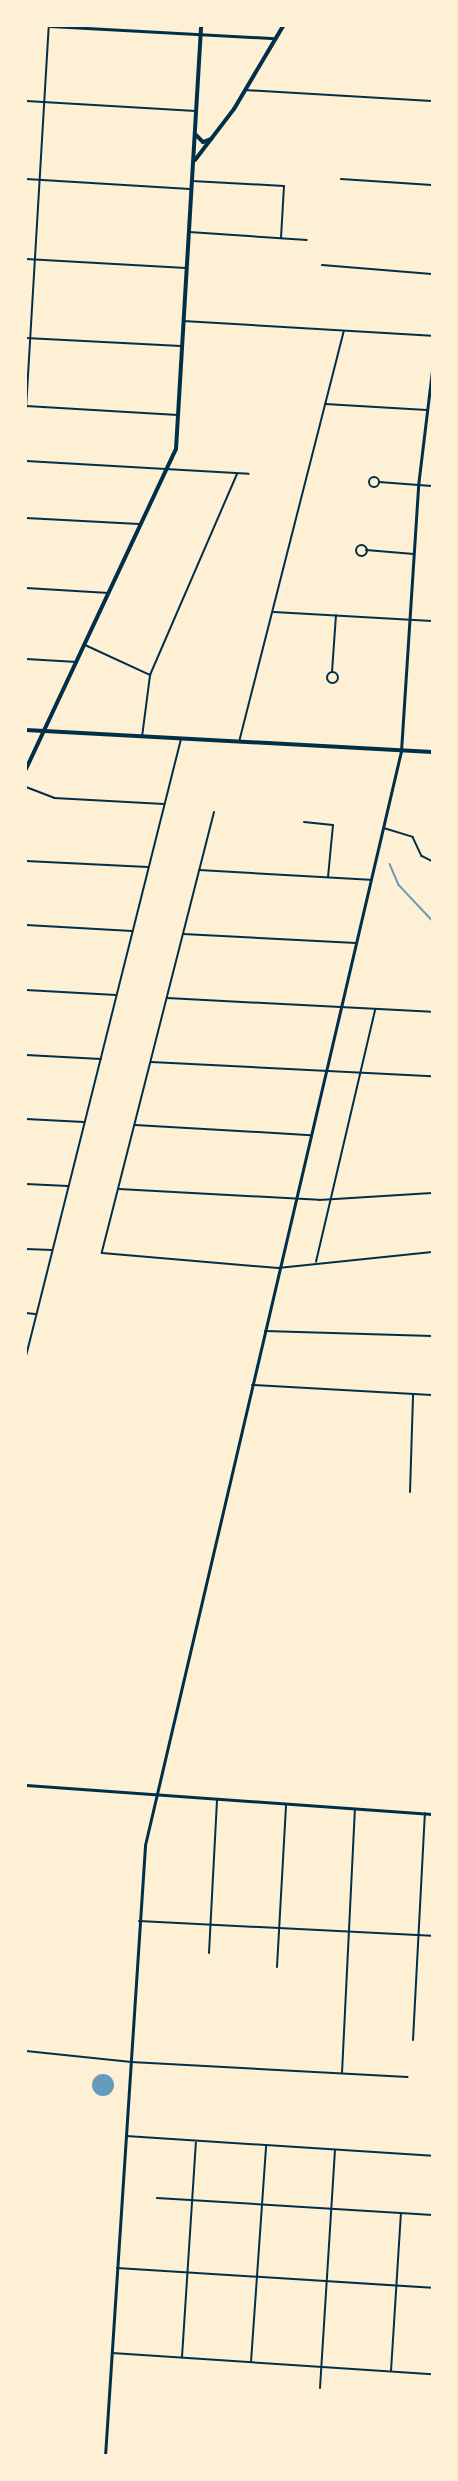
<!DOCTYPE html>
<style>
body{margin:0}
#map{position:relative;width:458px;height:2481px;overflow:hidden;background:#fdf0d5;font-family:"IBM Plex Serif",serif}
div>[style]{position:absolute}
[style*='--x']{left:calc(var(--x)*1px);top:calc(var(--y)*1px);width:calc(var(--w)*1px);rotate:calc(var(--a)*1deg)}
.water>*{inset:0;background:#669bbc}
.round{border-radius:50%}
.stream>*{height:1.5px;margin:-0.75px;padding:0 0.75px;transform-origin:0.75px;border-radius:0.75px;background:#669bbc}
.service>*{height:1.5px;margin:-0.75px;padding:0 0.75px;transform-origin:0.75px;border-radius:0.75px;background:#003049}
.minor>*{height:2px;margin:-1px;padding:0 1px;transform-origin:1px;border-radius:1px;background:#003049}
.minor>.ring{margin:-1px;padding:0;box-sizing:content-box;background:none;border:2px solid #003049;border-radius:50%}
.tertiary>*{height:3px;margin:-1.5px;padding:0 1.5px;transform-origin:1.5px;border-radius:1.5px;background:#003049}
.secondary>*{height:4px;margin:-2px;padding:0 2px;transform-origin:2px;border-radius:2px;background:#003049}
.primary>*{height:4px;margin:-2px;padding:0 2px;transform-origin:2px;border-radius:2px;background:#003049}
span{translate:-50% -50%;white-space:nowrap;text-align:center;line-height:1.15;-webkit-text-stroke:6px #fdf0d5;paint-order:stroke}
.frame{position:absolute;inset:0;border:27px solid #fdf0d5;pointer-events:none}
</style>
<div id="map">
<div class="water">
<i class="round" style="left:92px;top:2074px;width:22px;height:22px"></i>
</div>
<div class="stream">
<i style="--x:390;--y:864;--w:23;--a:67"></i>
<i style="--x:399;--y:885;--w:48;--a:46.7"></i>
</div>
<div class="service">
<i style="--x:384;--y:828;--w:30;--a:17"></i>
<i style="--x:413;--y:837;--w:21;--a:65"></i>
<i style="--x:422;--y:856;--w:11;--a:27"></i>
<i style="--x:316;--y:1262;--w:259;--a:-76.8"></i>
<i style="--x:157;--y:2198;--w:276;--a:3.5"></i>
</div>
<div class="minor">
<i style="--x:245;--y:90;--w:187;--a:3.4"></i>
<i style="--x:26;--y:101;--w:170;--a:3.4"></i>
<i style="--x:26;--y:179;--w:164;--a:3.5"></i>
<i style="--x:341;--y:179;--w:91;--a:3.8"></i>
<i style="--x:192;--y:181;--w:92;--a:3.1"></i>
<i style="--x:284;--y:186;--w:52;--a:93.3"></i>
<i style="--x:189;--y:232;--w:118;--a:3.9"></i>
<i style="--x:26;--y:259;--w:160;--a:3.2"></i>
<i style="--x:322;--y:265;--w:110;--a:4.7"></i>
<i style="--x:183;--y:321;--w:249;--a:3.4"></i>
<i style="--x:26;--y:338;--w:155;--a:3"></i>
<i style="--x:325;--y:404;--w:102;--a:3.4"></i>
<i style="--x:26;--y:406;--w:152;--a:3.4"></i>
<i style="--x:26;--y:409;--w:384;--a:-86.6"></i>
<i style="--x:26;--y:461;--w:223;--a:3.3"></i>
<i class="ring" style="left:369px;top:477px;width:8px;height:8px"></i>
<i style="--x:379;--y:482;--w:53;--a:4.3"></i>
<i style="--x:26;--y:518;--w:113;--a:3"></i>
<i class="ring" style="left:355.5px;top:544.5px;width:9px;height:9px"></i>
<i style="--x:366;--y:550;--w:48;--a:4.8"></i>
<i style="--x:26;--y:588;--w:83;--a:3.4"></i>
<i style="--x:274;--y:612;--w:158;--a:3.3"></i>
<i style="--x:85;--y:645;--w:72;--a:24.8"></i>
<i style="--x:26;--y:659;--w:51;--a:3.4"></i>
<i class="ring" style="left:326.5px;top:671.5px;width:9px;height:9px"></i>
<i style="--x:332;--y:672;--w:57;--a:-86"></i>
<i style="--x:142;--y:737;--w:63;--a:-82.6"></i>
<i style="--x:150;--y:675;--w:219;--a:-66.6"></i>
<i style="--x:239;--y:742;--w:424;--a:-75.7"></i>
<i style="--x:26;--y:787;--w:30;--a:21"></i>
<i style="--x:54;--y:798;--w:110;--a:3.1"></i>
<i style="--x:214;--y:812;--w:455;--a:104.3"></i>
<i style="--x:102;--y:1253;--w:177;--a:4.9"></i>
<i style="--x:278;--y:1268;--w:155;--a:-5.9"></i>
<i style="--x:304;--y:822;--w:29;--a:6"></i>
<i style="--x:333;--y:825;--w:52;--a:95.5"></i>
<i style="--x:26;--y:861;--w:122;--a:2.8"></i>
<i style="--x:199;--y:870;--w:171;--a:3.3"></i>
<i style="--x:26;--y:925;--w:106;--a:3.2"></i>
<i style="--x:183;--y:934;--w:173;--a:3"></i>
<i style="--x:26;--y:990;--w:90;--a:3.2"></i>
<i style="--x:167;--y:998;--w:265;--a:3"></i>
<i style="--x:26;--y:1055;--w:75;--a:3.1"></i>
<i style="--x:151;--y:1062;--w:281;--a:2.9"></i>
<i style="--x:26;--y:1119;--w:58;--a:3"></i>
<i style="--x:135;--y:1125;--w:176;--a:3.3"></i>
<i style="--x:26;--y:1184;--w:42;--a:2.7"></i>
<i style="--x:119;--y:1189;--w:200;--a:3.1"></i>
<i style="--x:319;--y:1200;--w:113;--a:-3.5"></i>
<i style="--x:26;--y:1249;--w:26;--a:2"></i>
<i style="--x:26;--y:1313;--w:9;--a:6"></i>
<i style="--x:265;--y:1331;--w:167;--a:1.7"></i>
<i style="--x:26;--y:1356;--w:636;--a:-75.9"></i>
<i style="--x:252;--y:1385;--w:180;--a:3.2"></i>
<i style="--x:410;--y:1492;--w:98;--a:-88.2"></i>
<i style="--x:139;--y:1921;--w:293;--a:2.9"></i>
<i style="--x:209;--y:1953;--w:153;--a:-87"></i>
<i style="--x:277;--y:1967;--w:163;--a:-86.8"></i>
<i style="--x:413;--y:2040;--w:227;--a:-87"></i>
<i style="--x:26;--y:2051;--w:106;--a:6"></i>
<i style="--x:131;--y:2062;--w:277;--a:3.1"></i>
<i style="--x:342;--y:2073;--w:264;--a:-87.2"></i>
<i style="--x:126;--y:2136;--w:307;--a:3.7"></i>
<i style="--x:117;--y:2268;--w:316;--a:3.6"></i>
<i style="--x:112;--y:2353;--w:321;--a:3.8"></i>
<i style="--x:182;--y:2357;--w:215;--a:-86.3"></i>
<i style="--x:251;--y:2362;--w:217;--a:-86"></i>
<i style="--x:391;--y:2371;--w:158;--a:-86.4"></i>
<i style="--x:320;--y:2388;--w:238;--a:-86.4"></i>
</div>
<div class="tertiary">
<i style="--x:50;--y:26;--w:225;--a:3.1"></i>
<i style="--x:26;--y:1785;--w:407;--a:4.1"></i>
<i style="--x:105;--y:2456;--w:612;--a:-86.25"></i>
<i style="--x:145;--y:1845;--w:1124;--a:-76.83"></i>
<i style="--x:401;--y:751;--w:266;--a:-86.3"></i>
<i style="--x:418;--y:486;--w:117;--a:-83.1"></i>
</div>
<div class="secondary">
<i style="--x:26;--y:730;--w:407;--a:3.1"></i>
</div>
<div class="primary">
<i style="--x:196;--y:135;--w:10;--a:45"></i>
<i style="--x:203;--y:142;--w:9;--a:-21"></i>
<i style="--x:195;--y:160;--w:64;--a:-52.6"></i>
<i style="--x:234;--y:109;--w:96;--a:-59.4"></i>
<i style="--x:26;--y:769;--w:353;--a:-64.9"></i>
<i style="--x:176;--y:449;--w:424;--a:-86.6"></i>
</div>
<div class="frame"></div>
</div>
